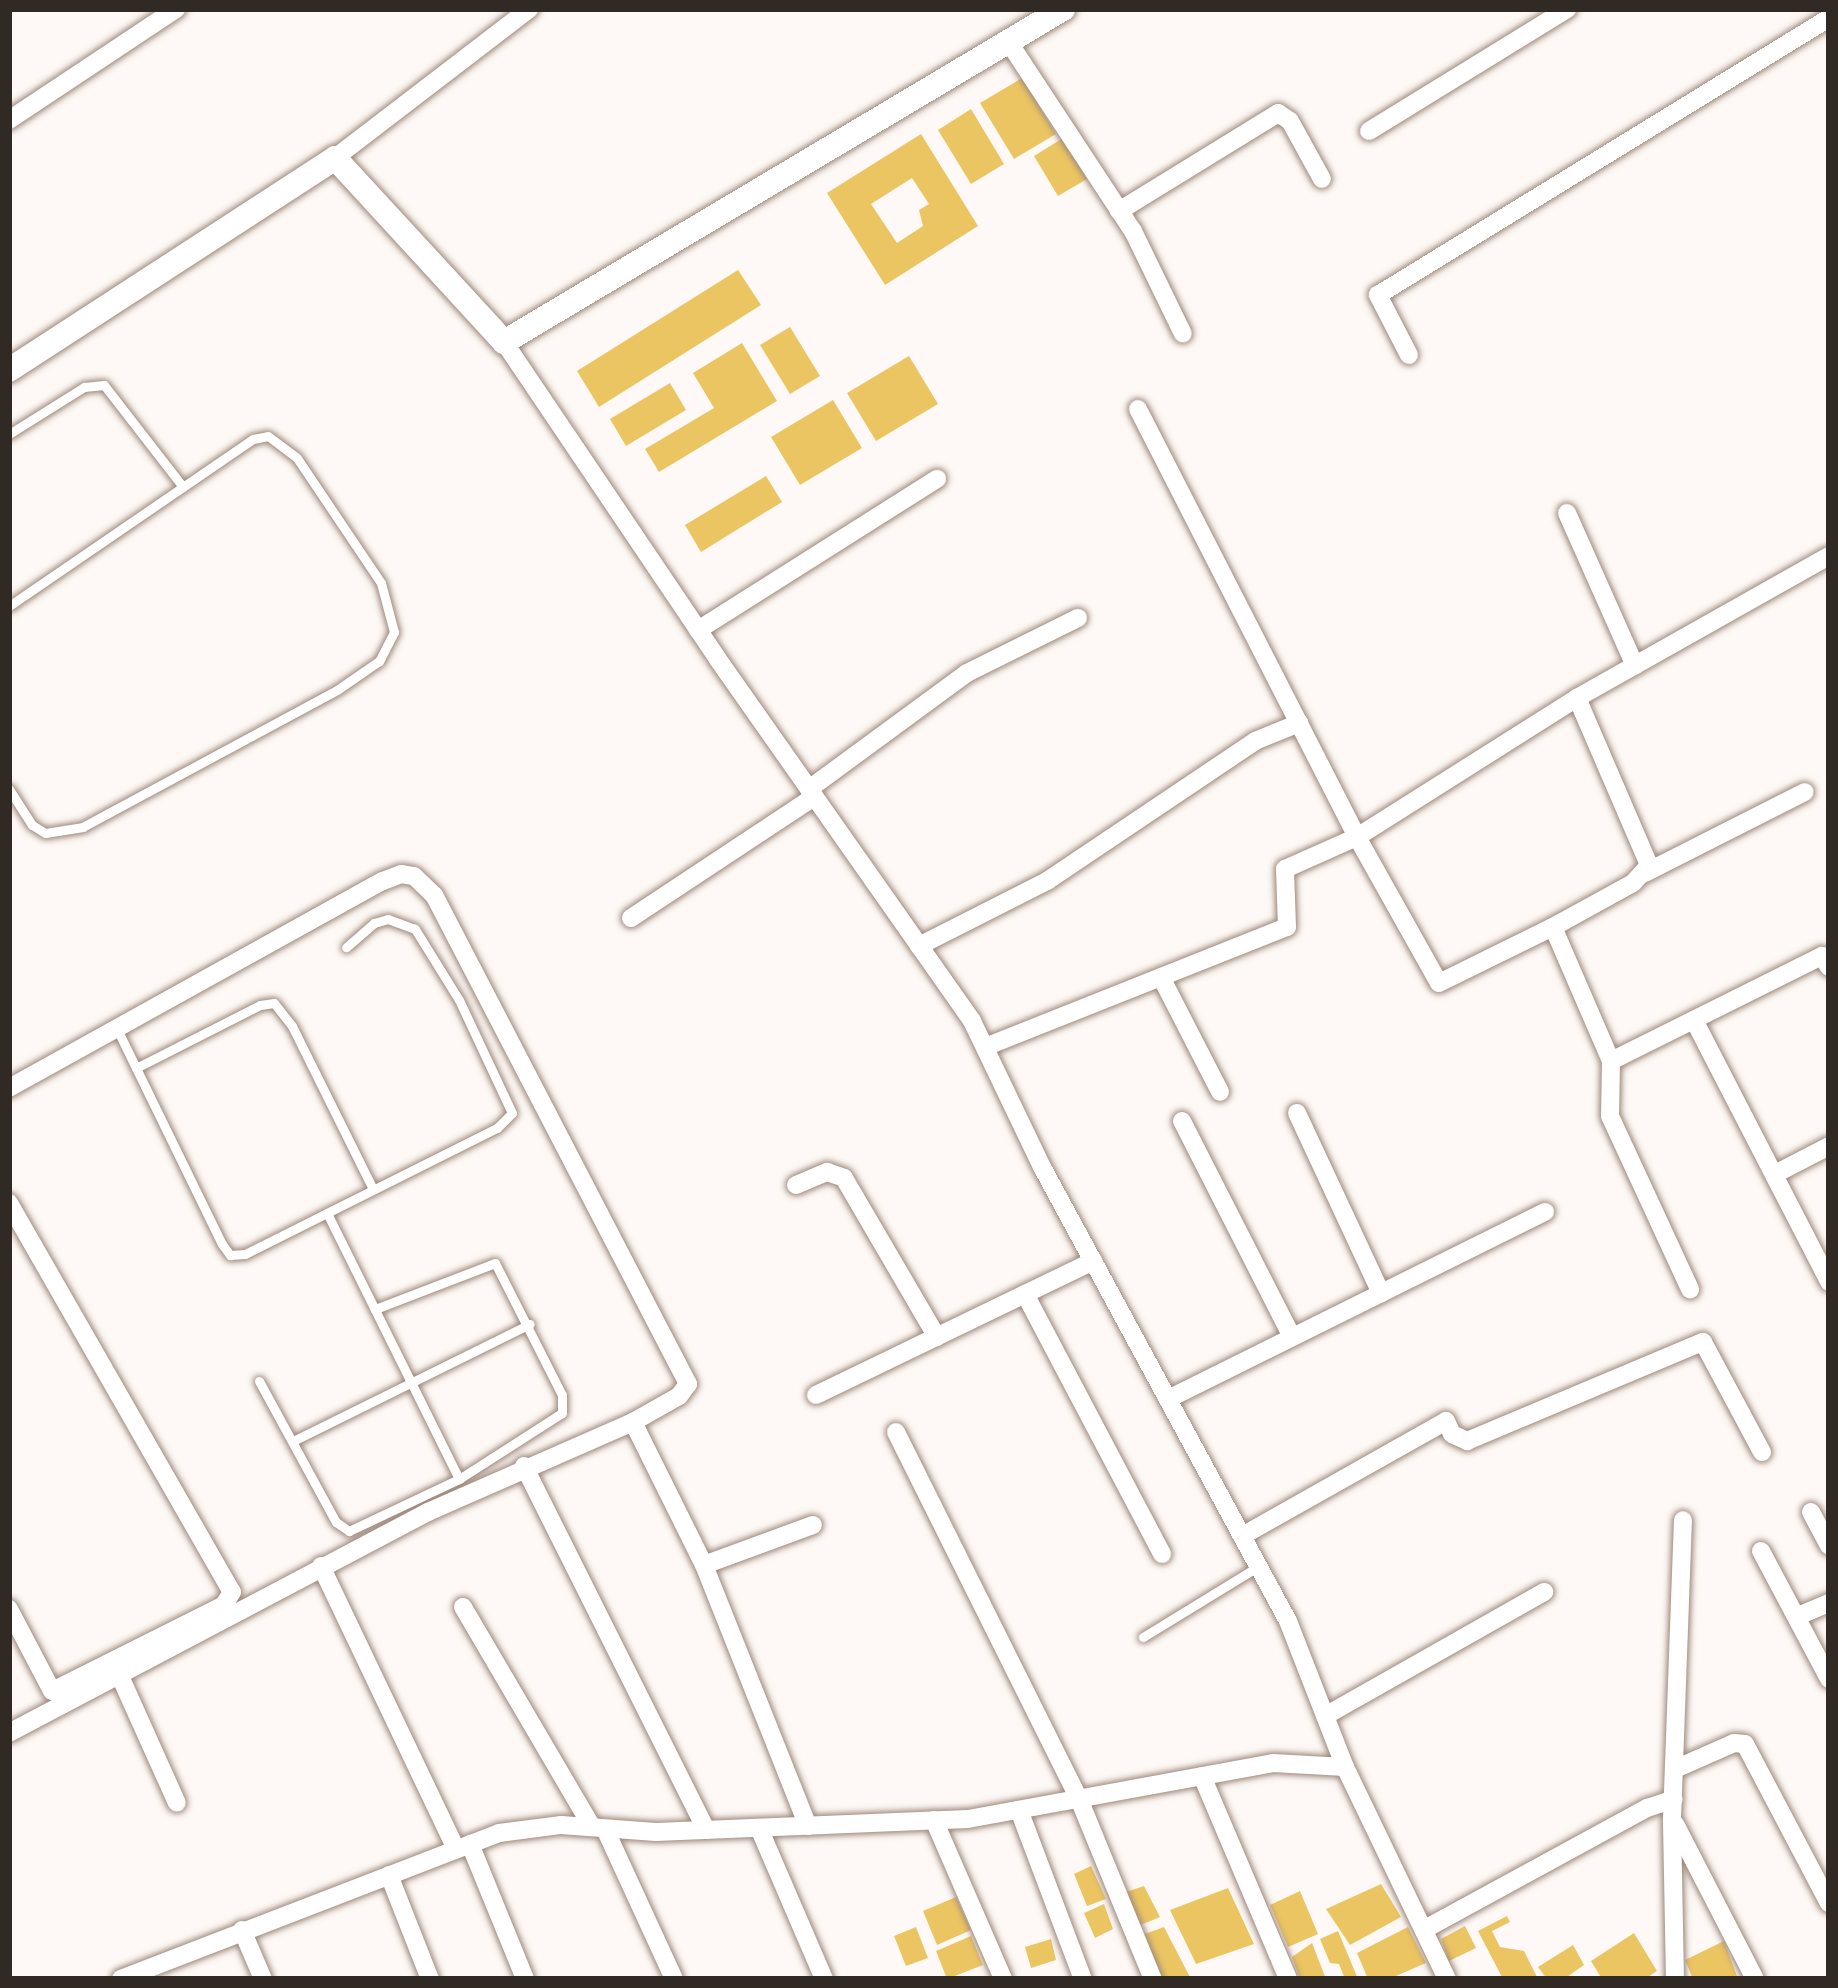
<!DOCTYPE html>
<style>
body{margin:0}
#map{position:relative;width:1838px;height:1988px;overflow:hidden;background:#fef9f6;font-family:Barlow,sans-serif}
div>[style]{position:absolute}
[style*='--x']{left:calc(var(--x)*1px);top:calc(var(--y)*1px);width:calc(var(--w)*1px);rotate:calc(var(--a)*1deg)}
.building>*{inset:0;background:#ecc563}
.roads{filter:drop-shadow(0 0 3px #9e887b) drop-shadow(0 0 3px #9e887b)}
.lane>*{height:9px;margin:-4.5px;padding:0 4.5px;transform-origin:4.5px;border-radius:4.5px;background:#fff}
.street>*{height:18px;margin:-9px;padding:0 9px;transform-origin:9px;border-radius:9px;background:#fff}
.secondary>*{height:24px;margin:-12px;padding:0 12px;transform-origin:12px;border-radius:12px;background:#fff}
span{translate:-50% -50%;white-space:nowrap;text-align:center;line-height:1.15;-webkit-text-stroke:10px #fff;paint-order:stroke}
.frame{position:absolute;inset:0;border:12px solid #312923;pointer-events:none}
</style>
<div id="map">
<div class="building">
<i style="clip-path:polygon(1022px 78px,1056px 134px,1014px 159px,980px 103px)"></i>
<i style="clip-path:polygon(971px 109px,1004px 164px,971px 184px,938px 130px)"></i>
<i style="clip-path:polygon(evenodd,921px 134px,978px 226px,885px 285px,827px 193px,921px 134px,912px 178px,929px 204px,919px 210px,923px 226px,897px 243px,871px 204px,912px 178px)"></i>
<i style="clip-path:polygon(1063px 138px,1087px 179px,1058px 196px,1034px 156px)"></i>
<i style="clip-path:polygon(738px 270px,761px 305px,599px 407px,577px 371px)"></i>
<i style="clip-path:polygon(790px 327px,820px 376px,790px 394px,760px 345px)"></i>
<i style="clip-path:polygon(742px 343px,777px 401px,659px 472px,645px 449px,714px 408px,693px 373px)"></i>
<i style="clip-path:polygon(909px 356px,938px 404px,876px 441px,847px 393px)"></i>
<i style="clip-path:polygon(670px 383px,686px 410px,626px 446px,610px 419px)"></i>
<i style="clip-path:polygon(833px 400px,862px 448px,800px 485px,771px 437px)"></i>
<i style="clip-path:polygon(766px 476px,782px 502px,701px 552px,685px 525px)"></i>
<i style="clip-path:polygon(1091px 1866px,1106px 1899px,1087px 1906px,1074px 1874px)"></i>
<i style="clip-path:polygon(1381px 1884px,1401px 1917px,1350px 1945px,1326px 1909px)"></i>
<i style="clip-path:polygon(1144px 1886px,1160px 1917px,1138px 1926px,1123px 1893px)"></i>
<i style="clip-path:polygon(1228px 1888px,1254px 1944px,1196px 1964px,1170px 1910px)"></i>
<i style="clip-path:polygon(1300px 1891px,1318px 1934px,1288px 1947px,1270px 1905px)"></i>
<i style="clip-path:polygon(956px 1897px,971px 1930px,937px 1945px,923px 1911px)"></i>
<i style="clip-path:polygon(1104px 1904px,1113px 1929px,1095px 1938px,1084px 1913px)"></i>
<i style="clip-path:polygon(1507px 1916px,1510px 1922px,1492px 1931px,1500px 1947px,1524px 1951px,1538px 1979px,1503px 1979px,1478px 1931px)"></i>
<i style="clip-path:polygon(1465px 1926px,1476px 1948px,1449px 1961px,1441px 1939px)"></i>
<i style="clip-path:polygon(916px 1927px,928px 1958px,906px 1966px,894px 1936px)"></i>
<i style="clip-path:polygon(1164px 1927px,1191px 1979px,1159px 1979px,1142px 1935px)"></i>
<i style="clip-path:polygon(1408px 1927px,1426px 1963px,1389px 1979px,1368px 1979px,1357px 1953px)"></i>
<i style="clip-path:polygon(1338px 1931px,1358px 1979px,1345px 1979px,1339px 1964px,1330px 1963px,1320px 1939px)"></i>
<i style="clip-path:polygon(1634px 1933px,1657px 1971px,1645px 1979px,1602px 1979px,1591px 1961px)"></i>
<i style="clip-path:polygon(971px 1936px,983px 1965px,947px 1979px,936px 1951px)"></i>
<i style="clip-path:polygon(1051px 1939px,1056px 1960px,1031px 1968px,1025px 1947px)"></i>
<i style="clip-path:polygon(1724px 1941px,1737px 1976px,1693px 1979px,1685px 1960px)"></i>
<i style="clip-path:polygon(1312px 1943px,1326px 1979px,1300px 1979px,1292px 1957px)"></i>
<i style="clip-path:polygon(1573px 1945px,1584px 1965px,1564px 1979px,1547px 1979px,1538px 1967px)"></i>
</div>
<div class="roads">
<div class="lane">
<i style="--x:9;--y:434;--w:89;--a:-32.1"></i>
<i style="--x:84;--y:387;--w:20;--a:-6"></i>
<i style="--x:104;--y:385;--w:129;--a:52.2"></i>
<i style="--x:9;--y:606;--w:296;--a:-34.4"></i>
<i style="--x:253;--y:439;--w:15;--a:-11"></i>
<i style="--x:268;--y:436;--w:36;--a:37"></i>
<i style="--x:297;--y:458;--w:151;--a:56.1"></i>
<i style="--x:381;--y:583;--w:51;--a:75.1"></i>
<i style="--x:394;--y:632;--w:33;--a:117"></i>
<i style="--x:379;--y:661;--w:51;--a:145.4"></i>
<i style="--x:337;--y:690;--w:289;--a:151.7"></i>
<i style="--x:83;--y:827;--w:38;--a:171"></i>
<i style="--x:45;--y:833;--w:15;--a:-148"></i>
<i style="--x:32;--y:825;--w:43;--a:-122.6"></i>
<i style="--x:117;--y:1029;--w:239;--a:64"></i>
<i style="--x:222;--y:1244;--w:14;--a:54"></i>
<i style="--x:230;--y:1255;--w:15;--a:-4"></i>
<i style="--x:245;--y:1254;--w:282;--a:-26.6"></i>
<i style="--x:497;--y:1128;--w:21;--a:-45"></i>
<i style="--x:512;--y:1113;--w:125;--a:-115.1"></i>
<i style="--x:459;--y:1000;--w:84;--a:-121.8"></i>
<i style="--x:415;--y:929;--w:29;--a:-160"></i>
<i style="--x:388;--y:919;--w:15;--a:164"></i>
<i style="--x:374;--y:923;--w:37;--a:139"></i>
<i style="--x:136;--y:1068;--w:139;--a:-26.9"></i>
<i style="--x:260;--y:1005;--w:14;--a:-8"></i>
<i style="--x:274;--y:1003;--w:29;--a:52"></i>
<i style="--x:292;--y:1026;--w:182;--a:63.6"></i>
<i style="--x:327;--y:1213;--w:297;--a:63.6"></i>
<i style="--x:259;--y:1381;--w:161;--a:61.4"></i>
<i style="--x:336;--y:1522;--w:16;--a:35"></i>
<i style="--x:349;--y:1531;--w:122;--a:-25.3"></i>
<i style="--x:459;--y:1479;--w:122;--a:-32.7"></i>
<i style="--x:562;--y:1413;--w:18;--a:-90"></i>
<i style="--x:562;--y:1395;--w:148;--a:-116.9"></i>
<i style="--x:495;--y:1263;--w:129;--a:159"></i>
<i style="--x:293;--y:1441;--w:264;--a:-26.3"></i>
<i style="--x:1143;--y:1637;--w:136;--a:-31.5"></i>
</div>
<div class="street">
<i style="--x:1008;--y:41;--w:227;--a:56.7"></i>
<i style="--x:1133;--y:231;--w:114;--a:64.1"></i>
<i style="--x:9;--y:120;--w:201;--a:-33.6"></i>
<i style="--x:1369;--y:131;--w:233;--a:-31.6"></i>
<i style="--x:335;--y:158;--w:245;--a:-37.5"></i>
<i style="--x:1119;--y:211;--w:187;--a:-31.6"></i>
<i style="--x:1278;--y:113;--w:14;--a:34"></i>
<i style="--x:1290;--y:121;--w:66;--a:61.1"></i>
<i style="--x:504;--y:342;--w:381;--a:56"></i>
<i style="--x:717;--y:658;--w:444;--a:54.9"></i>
<i style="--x:972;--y:1021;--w:162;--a:64.4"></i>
<i style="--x:1042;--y:1167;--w:516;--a:61.55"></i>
<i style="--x:1288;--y:1621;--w:157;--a:68.7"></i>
<i style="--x:1345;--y:1767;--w:235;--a:64.3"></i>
<i style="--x:1409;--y:355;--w:68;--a:-117.3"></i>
<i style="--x:1378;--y:295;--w:529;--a:-31.56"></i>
<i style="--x:1138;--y:409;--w:481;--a:62.9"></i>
<i style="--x:1357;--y:837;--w:167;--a:60.7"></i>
<i style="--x:1439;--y:983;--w:127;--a:-26.2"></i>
<i style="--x:1553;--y:927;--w:146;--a:66.6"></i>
<i style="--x:1611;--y:1061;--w:55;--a:91"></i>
<i style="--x:1610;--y:1116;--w:191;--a:65.2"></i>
<i style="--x:1567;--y:513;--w:167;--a:66"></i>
<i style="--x:698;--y:630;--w:283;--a:-32.3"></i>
<i style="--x:809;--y:789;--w:196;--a:-36.3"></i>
<i style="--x:967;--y:673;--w:124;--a:-26.4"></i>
<i style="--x:1645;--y:873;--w:179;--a:-26.9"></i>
<i style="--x:631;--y:918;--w:219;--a:-33.5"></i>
<i style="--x:1553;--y:927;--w:91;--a:-28.8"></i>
<i style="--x:1633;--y:883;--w:24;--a:-48"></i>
<i style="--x:1649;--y:865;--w:182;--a:-113.3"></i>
<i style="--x:919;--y:946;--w:144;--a:-26.9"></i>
<i style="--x:1047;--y:881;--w:251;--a:-33.9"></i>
<i style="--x:1255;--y:741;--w:48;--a:-22.2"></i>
<i style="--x:1161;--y:977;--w:129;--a:62.8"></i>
<i style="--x:1694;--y:1020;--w:295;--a:62.7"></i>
<i style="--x:985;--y:1047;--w:325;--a:-21.7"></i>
<i style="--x:1287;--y:927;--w:58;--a:-92"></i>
<i style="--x:1285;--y:869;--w:79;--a:-24"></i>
<i style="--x:1357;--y:837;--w:260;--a:-32.3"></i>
<i style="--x:1577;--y:698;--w:289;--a:-29.4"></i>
<i style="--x:1611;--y:1061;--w:236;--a:-26.5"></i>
<i style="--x:1822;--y:956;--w:13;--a:58"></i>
<i style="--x:9;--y:1088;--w:427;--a:-29"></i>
<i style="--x:383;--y:881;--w:19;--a:-21"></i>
<i style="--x:401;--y:874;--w:13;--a:9"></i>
<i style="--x:414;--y:876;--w:28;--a:44"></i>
<i style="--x:434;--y:895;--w:551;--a:62.55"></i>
<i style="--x:688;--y:1384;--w:15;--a:127"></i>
<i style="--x:679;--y:1396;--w:53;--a:150.5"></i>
<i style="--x:633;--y:1422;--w:224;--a:156.3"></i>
<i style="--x:428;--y:1512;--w:474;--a:152.2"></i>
<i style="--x:1297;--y:1113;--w:199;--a:65"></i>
<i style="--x:1182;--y:1121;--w:242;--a:63"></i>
<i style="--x:1775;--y:1174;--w:61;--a:-27.4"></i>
<i style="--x:796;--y:1185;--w:34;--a:-23"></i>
<i style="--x:827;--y:1172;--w:18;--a:19"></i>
<i style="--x:844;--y:1178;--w:184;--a:59.7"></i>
<i style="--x:9;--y:1203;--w:448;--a:60.2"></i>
<i style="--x:232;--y:1592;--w:15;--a:122"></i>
<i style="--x:224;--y:1605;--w:192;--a:153.4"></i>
<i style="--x:52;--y:1691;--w:93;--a:-117.7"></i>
<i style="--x:1025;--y:1294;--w:294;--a:62.2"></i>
<i style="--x:816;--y:1395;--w:308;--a:-25.8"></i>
<i style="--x:1168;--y:1399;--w:421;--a:-26.4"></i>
<i style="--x:633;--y:1422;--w:160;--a:63.6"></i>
<i style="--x:704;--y:1565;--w:281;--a:68.3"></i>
<i style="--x:896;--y:1432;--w:410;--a:63.5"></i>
<i style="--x:1079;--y:1799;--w:195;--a:67.7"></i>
<i style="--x:524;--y:1466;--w:407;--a:63.4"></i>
<i style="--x:1811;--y:1512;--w:38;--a:62"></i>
<i style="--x:1242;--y:1536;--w:234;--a:-29.4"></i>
<i style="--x:1446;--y:1421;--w:14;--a:65"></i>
<i style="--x:1452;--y:1434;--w:17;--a:25"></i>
<i style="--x:1467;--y:1441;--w:256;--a:-22.8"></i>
<i style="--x:1703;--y:1342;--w:125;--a:61.8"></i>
<i style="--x:1761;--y:1551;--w:145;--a:62"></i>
<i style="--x:704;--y:1565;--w:116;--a:-20.2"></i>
<i style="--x:321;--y:1566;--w:314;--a:64.5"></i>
<i style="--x:463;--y:1607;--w:255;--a:59.6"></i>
<i style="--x:1798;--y:1616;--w:34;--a:-23"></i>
<i style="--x:119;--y:1674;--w:141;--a:65.8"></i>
<i style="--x:1325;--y:1716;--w:252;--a:-29.5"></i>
<i style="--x:1675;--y:1769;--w:64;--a:-23.8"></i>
<i style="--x:1734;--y:1743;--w:11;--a:5"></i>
<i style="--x:1745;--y:1744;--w:180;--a:62.2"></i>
<i style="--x:1202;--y:1776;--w:220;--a:67"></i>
<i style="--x:1019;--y:1810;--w:181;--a:69.3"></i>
<i style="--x:934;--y:1820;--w:173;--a:66.5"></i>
<i style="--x:1675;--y:1824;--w:174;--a:62.7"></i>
<i style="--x:759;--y:1828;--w:164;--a:66.7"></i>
<i style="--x:605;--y:1829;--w:165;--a:65.3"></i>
<i style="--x:470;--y:1844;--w:146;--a:67.8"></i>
<i style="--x:389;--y:1875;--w:112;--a:68.5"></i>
<i style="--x:1425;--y:1929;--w:253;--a:-28.6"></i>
<i style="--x:1647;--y:1808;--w:28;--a:-18"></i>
<i style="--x:242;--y:1930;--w:53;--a:66.8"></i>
<i style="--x:121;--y:1979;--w:405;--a:-21.1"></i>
<i style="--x:499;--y:1833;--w:63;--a:-7.4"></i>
<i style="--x:561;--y:1825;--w:95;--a:4.2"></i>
<i style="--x:656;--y:1832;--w:312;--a:-2.4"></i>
<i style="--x:968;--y:1819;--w:310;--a:-10.4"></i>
<i style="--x:1273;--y:1763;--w:72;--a:3.2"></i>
<i style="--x:1675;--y:1979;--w:160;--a:-91.1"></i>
<i style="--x:1672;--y:1819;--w:299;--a:-87.9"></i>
</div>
<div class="secondary">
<i style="--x:9;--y:370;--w:389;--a:-33"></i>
<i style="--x:335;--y:158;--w:250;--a:47.4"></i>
<i style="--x:504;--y:342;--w:651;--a:-30.78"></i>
</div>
</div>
<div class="frame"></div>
</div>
